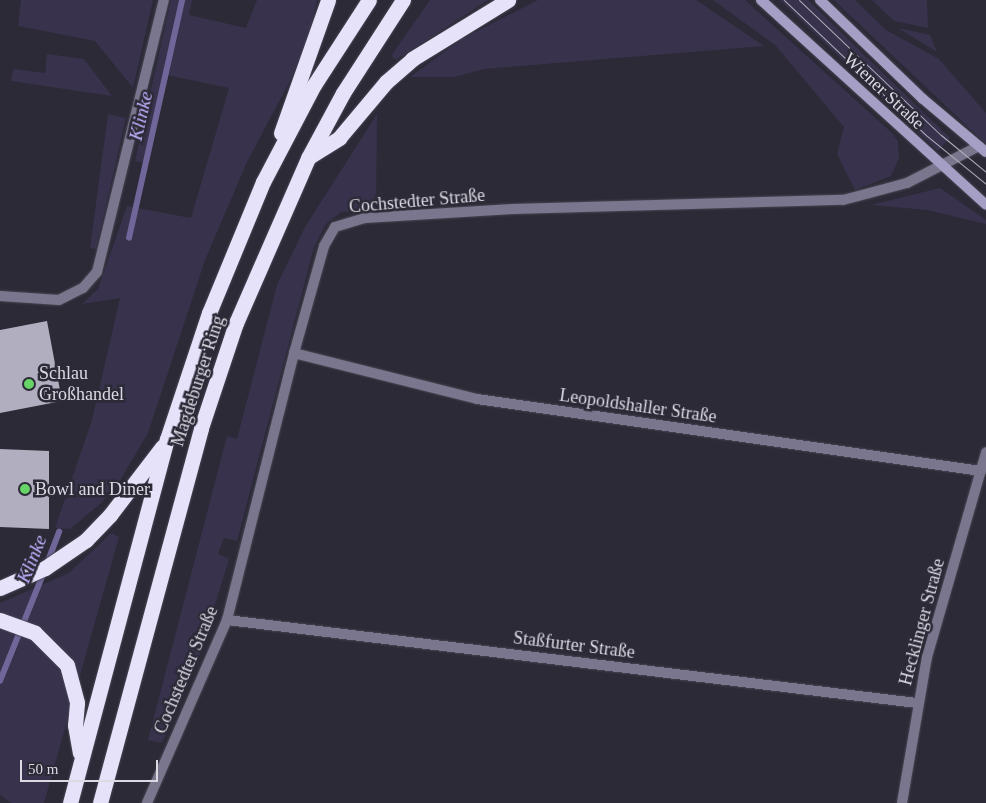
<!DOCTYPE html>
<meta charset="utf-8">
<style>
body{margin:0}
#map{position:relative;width:986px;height:803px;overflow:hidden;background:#2c2a37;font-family:"Times New Roman",serif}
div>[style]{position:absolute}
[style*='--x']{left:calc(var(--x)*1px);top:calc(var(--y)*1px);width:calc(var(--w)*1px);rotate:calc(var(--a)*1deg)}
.green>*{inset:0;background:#38324d}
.stream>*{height:5.5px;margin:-2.75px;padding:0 2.75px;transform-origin:2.75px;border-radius:2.75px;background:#716699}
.building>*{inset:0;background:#b1aebf}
.roads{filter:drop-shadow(0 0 1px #484653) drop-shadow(0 0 1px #484653)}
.street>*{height:10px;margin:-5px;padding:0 5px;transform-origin:5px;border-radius:5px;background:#7a768d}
.secondary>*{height:10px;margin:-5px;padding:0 5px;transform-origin:5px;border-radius:5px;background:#a69fc5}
.highway>*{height:15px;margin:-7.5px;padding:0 7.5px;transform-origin:7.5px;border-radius:7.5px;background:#e6e2fa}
.tram>*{height:1px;margin:-0.5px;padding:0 0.5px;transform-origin:0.5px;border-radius:0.5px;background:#b3b2bc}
.dots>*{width:14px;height:14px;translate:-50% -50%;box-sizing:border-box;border:2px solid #2c2a37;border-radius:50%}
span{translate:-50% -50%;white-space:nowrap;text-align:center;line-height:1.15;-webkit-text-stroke:5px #2c2a37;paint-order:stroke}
.street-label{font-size:18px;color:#dbdae3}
.poi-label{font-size:18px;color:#dbdae3}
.left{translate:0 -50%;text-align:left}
.water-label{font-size:19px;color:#c2b1ff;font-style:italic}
.scale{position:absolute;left:20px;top:760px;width:138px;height:22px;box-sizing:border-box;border:2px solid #dbdae3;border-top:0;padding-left:6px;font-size:15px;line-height:18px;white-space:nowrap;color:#dbdae3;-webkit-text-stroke:4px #2c2a37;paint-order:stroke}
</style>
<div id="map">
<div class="green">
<i style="clip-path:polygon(21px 0,153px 0,133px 88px,95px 41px,18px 26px)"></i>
<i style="clip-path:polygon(171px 0,192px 0,189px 15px,246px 28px,257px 0,317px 0,310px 33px,291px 79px,247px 162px,205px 260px,148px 433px,119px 482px,101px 503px,70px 529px,55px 528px,92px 420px,120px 298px,82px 304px,98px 289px,127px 206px,191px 218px,229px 88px,167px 75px,149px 163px,135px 161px)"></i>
<i style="clip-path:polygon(430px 0,488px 0,396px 60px,391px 56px)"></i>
<i style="clip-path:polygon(538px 0,696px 0,764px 46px,484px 69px,454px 77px,410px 77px,462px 39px)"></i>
<i style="clip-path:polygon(713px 0,745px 0,892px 133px,898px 142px,899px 158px,891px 176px,855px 190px,837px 154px,844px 127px,775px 45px)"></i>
<i style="clip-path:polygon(780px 0,808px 0,950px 138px,938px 151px)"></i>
<i style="clip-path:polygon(834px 0,855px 0,886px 30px,939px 59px,986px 113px,986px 144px)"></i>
<i style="clip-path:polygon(872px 0,927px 0,928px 28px,894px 21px)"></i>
<i style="clip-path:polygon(898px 28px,930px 35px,937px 52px)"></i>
<i style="clip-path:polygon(47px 54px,84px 59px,112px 96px,11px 81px,13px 69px,45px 73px)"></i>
<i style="clip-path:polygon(108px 114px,126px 118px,96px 249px,90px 248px)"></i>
<i style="clip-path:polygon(377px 114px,376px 210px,341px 212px,326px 224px,314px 247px,237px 541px,224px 538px,218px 554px,229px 559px,198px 660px,162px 743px,148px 740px,227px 436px,237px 439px,277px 285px,305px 227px)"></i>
<i style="clip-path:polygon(940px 188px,986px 220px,986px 224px,927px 210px,871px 205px)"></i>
<i style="clip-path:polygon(111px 533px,119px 537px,44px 803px,11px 803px,0 795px,0 603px,69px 573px)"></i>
</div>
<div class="stream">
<i style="--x:129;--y:238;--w:244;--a:-77.4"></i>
<i style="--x:48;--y:561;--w:31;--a:-69"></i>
<i style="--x:0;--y:681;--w:118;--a:-68"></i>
</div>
<div class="building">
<i style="clip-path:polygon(47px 321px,62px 401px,0 413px,0 330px)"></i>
<i style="clip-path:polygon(0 449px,49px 451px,49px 529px,0 527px)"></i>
</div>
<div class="roads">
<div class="street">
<i style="--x:0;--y:296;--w:59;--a:3.9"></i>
<i style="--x:59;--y:300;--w:27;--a:-27"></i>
<i style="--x:83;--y:288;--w:21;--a:-49"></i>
<i style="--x:97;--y:272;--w:280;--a:-76.2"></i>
<i style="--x:294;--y:353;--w:189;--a:14.1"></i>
<i style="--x:477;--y:399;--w:509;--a:8.13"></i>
<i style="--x:227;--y:620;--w:695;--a:6.86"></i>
<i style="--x:147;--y:803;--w:200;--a:-66.4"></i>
<i style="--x:227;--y:620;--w:275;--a:-75.9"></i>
<i style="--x:294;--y:353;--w:111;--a:-74.3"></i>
<i style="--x:324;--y:246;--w:22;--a:-60"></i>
<i style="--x:335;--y:227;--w:31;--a:-17"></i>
<i style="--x:365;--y:218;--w:148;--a:-3.5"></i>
<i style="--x:513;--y:209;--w:330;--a:-1.6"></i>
<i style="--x:843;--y:200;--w:66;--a:-14.9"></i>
<i style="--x:907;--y:183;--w:81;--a:-27.2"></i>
<i style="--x:902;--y:803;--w:148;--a:-80.3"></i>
<i style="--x:927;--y:657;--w:213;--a:-73.9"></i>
</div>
<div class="secondary">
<i style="--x:761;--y:0;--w:304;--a:42.3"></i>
<i style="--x:820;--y:0;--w:143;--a:43.9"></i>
<i style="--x:923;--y:99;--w:82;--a:40.1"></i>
</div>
<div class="highway">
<i style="--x:281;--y:133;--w:141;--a:-70.5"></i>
<i style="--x:309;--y:157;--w:36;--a:-32"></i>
<i style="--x:339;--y:138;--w:73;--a:-50"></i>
<i style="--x:386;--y:82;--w:35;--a:-41"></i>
<i style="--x:412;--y:59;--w:113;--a:-31.6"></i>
<i style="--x:0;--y:588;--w:49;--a:-24"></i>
<i style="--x:45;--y:568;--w:50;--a:-34.3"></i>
<i style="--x:86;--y:540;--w:35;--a:-46"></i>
<i style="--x:110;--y:515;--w:86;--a:-52.6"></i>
<i style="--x:0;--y:620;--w:37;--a:20"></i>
<i style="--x:35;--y:633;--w:45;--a:45"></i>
<i style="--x:67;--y:665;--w:39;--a:75"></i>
<i style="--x:77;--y:703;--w:22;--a:95"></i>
<i style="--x:75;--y:725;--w:28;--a:80"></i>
<i style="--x:70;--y:803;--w:377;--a:-75.1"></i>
<i style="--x:167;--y:439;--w:133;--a:-71.6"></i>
<i style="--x:209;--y:313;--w:142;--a:-67.6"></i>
<i style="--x:263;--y:182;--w:110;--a:-62.3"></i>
<i style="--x:314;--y:85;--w:101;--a:-57.1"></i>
<i style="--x:100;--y:803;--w:388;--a:-74.9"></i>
<i style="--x:201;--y:428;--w:111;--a:-71.6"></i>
<i style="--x:236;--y:323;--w:180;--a:-66.4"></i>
<i style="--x:308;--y:158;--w:74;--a:-61.7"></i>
<i style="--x:343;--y:93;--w:111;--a:-57.2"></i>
</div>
</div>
<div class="tram">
<i style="--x:784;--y:0;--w:197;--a:43.6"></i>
<i style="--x:927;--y:136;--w:76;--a:39.1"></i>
<i style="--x:799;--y:0;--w:196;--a:43.6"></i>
<i style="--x:941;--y:135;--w:58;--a:39.4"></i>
</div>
<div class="dots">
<i style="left:29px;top:384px;background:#66d466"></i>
<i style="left:25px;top:489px;background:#66d466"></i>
</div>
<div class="street-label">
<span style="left:884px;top:91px;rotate:43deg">Wiener Straße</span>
<span style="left:417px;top:201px;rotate:-5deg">Cochstedter Straße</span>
<span style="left:198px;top:381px;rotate:-72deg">Magdeburger Ring</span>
<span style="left:638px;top:406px;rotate:8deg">Leopoldshaller Straße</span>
<span style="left:922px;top:622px;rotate:-75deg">Hecklinger Straße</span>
<span style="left:574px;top:645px;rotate:7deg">Staßfurter Straße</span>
<span style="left:186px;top:670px;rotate:-67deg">Cochstedter Straße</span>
</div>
<div class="poi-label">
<span class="left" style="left:39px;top:384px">Schlau<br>Großhandel</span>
<span class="left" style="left:35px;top:489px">Bowl and Diner</span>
</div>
<div class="water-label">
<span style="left:141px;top:116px;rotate:-77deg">Klinke</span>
<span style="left:32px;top:559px;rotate:-68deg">Klinke</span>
</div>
<div class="scale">50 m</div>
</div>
